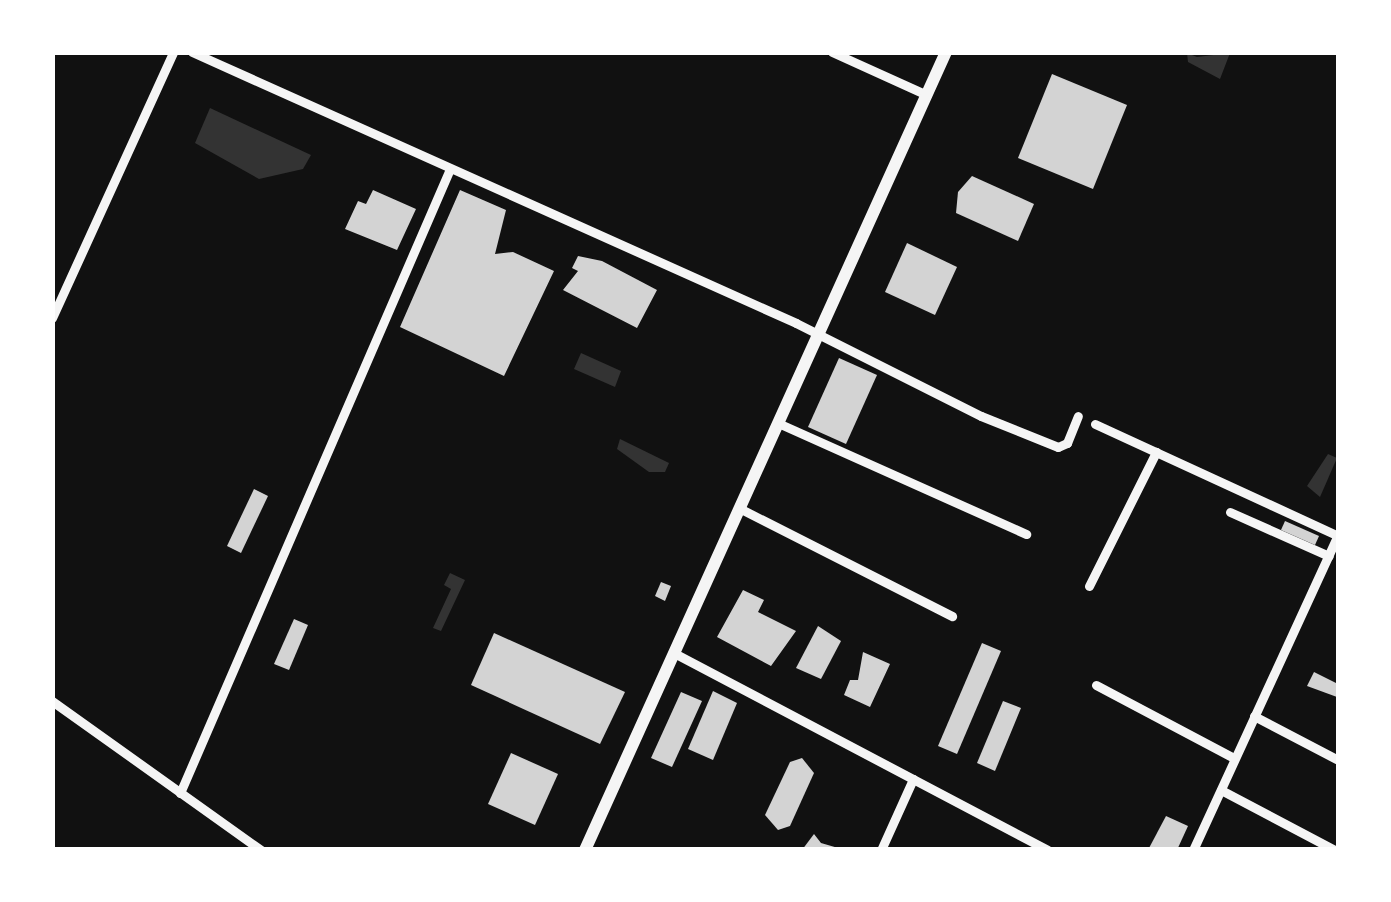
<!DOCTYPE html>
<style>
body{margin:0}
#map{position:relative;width:1391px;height:902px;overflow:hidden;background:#111;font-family:Overpass,sans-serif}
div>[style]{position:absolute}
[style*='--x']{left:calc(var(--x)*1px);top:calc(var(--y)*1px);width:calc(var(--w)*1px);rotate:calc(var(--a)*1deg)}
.water>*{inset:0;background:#333}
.building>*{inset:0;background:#d3d3d3}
.minor>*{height:9px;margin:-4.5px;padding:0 4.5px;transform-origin:4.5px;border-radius:4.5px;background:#f5f5f5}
.secondary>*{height:12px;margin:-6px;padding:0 6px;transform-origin:6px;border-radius:6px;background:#f5f5f5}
span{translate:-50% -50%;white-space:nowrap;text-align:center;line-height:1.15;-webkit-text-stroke:9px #fff;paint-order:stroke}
.frame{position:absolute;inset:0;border:55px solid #fff;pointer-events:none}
</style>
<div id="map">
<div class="water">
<i style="clip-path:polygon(1187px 53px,1197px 57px,1230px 53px,1220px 79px,1188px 62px)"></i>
<i style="clip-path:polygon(210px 108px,311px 155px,303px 169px,259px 179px,195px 143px)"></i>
<i style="clip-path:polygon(581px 353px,621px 371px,615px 387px,574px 369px)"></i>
<i style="clip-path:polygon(620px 439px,669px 463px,665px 472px,649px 472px,617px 449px)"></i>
<i style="clip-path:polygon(1328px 454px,1337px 458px,1320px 497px,1307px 486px)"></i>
<i style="clip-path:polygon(450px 573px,465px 580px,441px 631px,433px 628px,451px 589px,444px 585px)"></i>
</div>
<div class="building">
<i style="clip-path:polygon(1052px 74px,1127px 105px,1093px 189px,1018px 158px)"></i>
<i style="clip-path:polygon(972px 176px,1034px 204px,1018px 241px,956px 213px,958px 192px)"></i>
<i style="clip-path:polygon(373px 190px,416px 209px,397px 250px,345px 229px,358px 201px,366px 204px)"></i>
<i style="clip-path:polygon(460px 190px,506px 210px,495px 254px,513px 252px,554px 271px,504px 376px,400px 327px)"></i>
<i style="clip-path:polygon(907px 243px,957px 267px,935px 315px,885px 292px)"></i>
<i style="clip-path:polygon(578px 256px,602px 261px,657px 290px,637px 328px,563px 290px,578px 271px,572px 268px)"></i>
<i style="clip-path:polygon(839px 358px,877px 375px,846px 444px,808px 427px)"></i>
<i style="clip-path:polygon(254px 489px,268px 496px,241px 553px,227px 546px)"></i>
<i style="clip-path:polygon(1285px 521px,1319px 536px,1315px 545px,1281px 530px)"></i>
<i style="clip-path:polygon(661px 582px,671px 586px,665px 601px,655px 596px)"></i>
<i style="clip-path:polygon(743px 590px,764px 600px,758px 612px,796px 631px,771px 666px,717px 637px)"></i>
<i style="clip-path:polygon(294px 619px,308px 625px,289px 670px,274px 664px)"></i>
<i style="clip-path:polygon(818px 626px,841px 641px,821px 679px,796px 668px)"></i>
<i style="clip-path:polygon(494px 633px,625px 692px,600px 744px,471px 685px)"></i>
<i style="clip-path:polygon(982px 643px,1001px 651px,957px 754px,938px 746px)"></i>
<i style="clip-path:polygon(863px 652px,890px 664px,870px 707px,844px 695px,850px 680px,858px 680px)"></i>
<i style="clip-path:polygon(1314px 672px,1338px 684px,1337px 697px,1307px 686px)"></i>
<i style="clip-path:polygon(713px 691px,737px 703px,713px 760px,688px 749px)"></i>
<i style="clip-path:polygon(681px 692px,702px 701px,672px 767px,651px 758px)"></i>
<i style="clip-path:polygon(1003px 701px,1021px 708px,995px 771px,977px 763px)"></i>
<i style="clip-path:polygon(511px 753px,558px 774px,535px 825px,488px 804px)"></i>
<i style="clip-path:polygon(802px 758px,814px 773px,790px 826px,778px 830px,765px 815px,790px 762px)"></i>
<i style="clip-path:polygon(1166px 816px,1188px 826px,1177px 850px,1148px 850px)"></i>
<i style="clip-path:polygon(814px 834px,821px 843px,845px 850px,802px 850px)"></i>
</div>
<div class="minor">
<i style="--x:192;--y:52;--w:662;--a:24.16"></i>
<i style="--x:796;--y:323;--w:207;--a:26.7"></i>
<i style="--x:981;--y:416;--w:83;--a:21.9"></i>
<i style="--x:1058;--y:447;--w:10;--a:-24"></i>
<i style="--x:1067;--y:443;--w:29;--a:-68"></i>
<i style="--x:832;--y:52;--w:104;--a:24.4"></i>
<i style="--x:52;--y:318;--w:292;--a:-65.5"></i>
<i style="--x:778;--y:423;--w:272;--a:24.1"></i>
<i style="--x:1095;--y:424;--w:268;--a:24.7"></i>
<i style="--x:739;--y:508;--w:239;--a:26.9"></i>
<i style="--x:1230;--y:512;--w:108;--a:24"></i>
<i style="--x:1089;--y:586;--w:150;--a:-63.4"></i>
<i style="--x:674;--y:653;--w:422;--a:27.8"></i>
<i style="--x:1096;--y:685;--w:156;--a:27.9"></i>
<i style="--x:52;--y:701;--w:257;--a:35.5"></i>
<i style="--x:1254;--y:716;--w:95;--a:27.6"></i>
<i style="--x:1221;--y:790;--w:129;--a:27.8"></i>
<i style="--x:180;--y:793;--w:678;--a:-66.61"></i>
<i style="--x:881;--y:850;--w:78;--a:-65.7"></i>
<i style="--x:1193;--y:850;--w:347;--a:-65.3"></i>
</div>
<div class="secondary">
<i style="--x:585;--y:850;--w:876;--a:-65.66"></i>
</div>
<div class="frame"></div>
</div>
